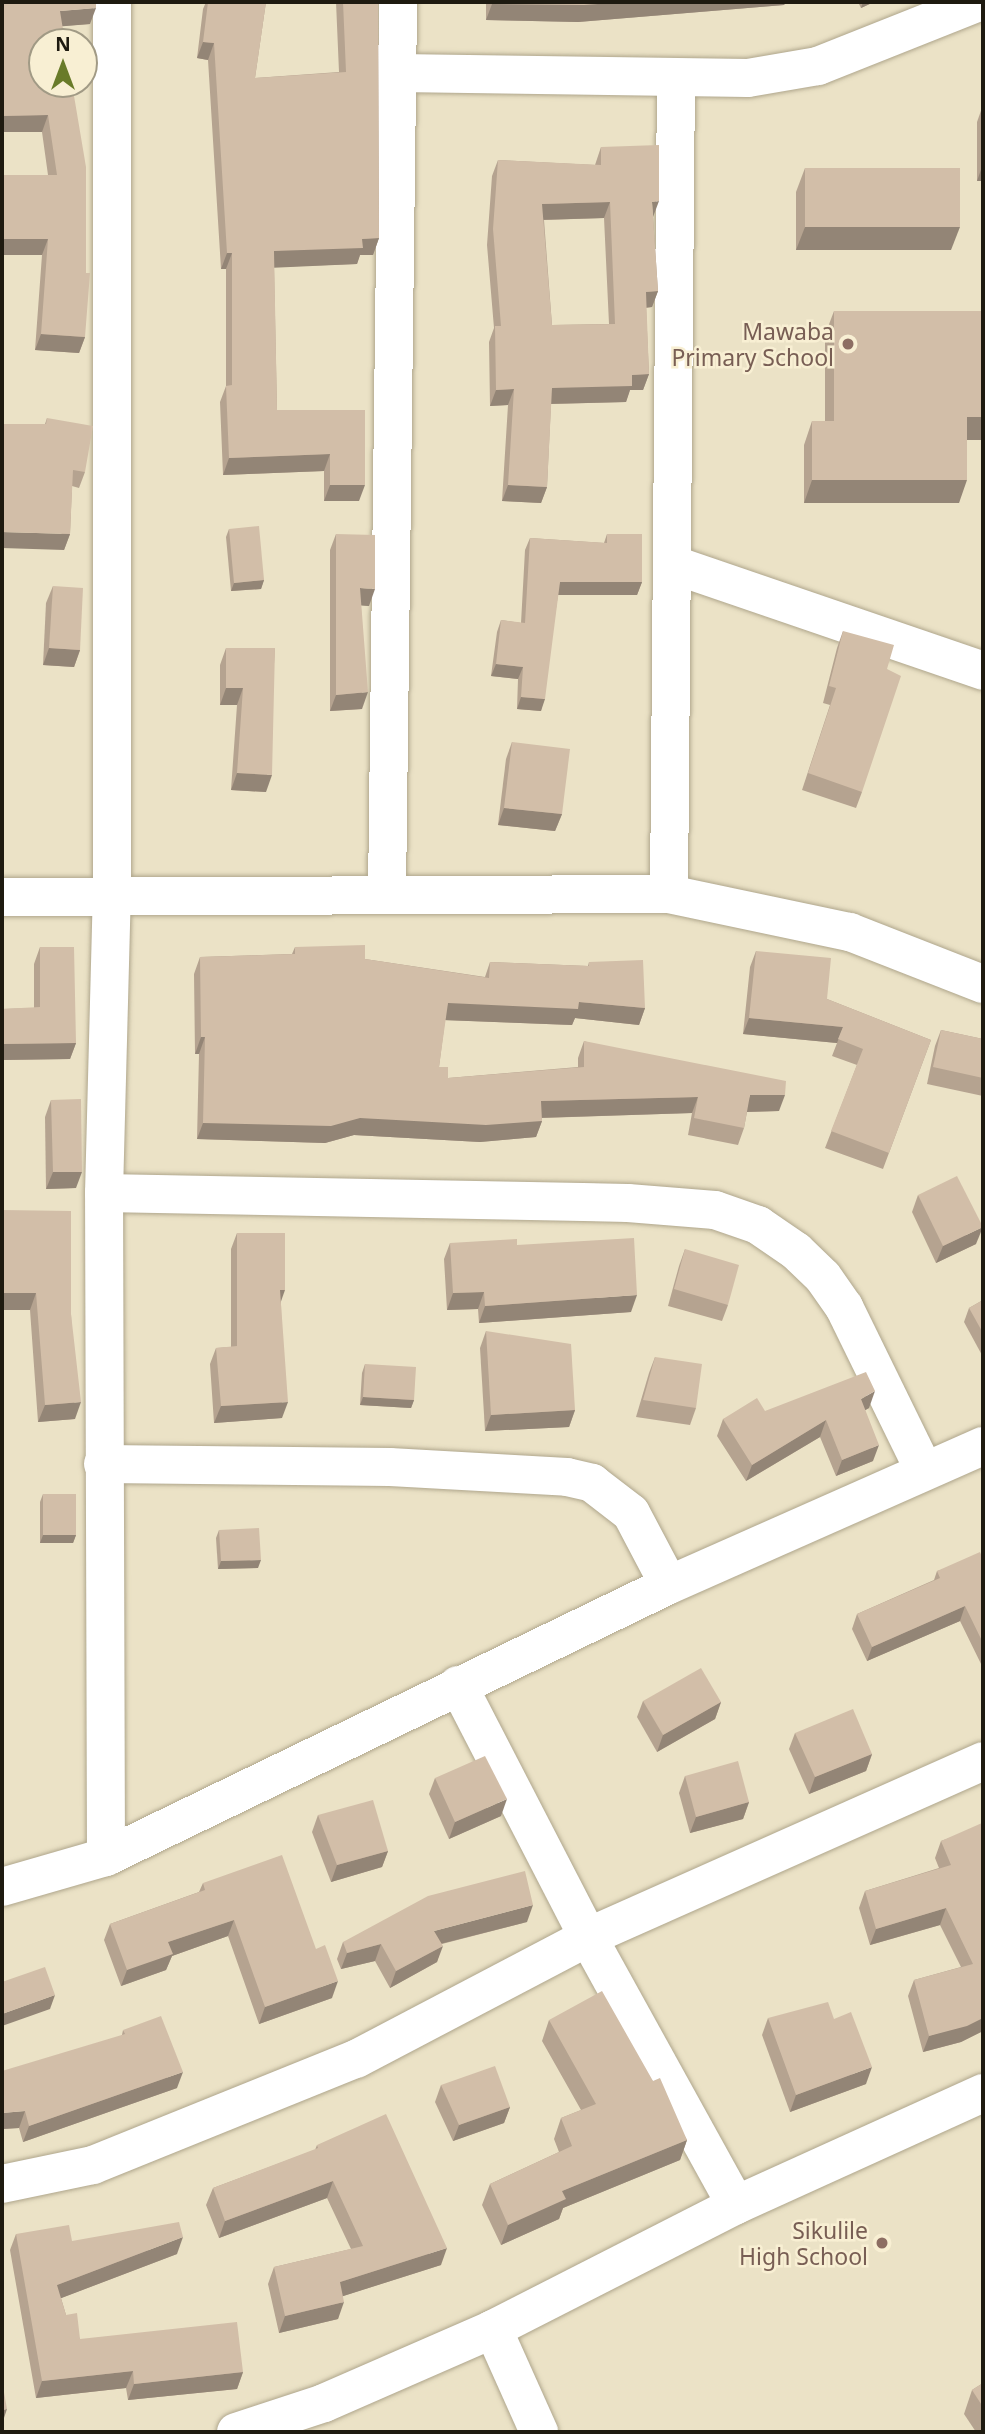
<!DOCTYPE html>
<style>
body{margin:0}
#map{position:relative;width:985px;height:2434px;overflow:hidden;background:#ebe2c6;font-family:"Noto Sans",sans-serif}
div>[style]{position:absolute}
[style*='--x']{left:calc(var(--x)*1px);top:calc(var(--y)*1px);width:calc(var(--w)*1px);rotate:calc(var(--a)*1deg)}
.roads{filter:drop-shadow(0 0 2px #afa68c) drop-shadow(0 0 2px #afa68c)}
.minor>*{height:38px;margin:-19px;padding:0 19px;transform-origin:19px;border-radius:19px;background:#fff}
.wall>*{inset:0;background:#b5a390}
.shaded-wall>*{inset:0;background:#938576}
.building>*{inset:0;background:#d2bea8}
.dots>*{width:19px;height:19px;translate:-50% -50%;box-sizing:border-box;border:4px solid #f8efd3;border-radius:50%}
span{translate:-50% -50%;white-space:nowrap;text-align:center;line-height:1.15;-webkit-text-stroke:5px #f8efd3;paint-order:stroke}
.education-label{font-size:23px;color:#785e54}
.right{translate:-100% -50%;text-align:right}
.frame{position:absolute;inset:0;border:4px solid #1e1a10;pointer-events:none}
.north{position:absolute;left:28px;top:28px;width:70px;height:70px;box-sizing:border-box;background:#f8efd3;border:2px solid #a19a85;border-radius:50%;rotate:0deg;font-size:19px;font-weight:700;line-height:28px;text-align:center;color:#1e1a10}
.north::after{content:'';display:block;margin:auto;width:24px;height:32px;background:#697b29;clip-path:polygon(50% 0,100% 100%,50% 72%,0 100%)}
</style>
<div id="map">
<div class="roads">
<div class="minor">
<i style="--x:398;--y:73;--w:350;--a:0.8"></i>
<i style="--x:748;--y:78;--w:71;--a:-9.7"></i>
<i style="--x:818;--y:66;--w:173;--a:-21.7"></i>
<i style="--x:674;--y:565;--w:327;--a:18.9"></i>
<i style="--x:387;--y:894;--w:892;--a:-89.29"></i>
<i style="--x:669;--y:894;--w:816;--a:-89.51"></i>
<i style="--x:2;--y:897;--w:667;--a:-0.26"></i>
<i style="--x:669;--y:894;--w:185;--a:11.9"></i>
<i style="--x:850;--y:932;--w:143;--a:21.4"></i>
<i style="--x:104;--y:1193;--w:524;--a:1.09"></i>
<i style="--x:628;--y:1203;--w:87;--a:4.6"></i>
<i style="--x:715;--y:1210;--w:46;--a:19.2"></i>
<i style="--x:758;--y:1225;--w:46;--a:34.4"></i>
<i style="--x:796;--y:1251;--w:37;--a:44"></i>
<i style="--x:823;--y:1277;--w:37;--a:55"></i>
<i style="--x:844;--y:1307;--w:182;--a:63.9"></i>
<i style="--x:103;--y:1464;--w:287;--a:0.6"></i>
<i style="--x:390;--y:1467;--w:177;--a:3.2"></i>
<i style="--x:567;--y:1477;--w:26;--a:13"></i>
<i style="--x:592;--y:1483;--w:49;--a:37.6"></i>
<i style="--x:631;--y:1513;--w:81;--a:62.2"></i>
<i style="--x:458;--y:1685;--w:284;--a:62.7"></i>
<i style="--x:588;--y:1937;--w:306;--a:61.1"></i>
<i style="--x:106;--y:1857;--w:664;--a:-90.17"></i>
<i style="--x:104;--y:1193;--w:296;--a:-88.5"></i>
<i style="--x:112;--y:897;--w:895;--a:-90"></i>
<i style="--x:2;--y:1887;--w:108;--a:-16.1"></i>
<i style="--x:106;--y:1857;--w:625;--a:-25.79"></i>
<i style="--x:669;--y:1585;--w:343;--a:-23.9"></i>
<i style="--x:2;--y:2184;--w:93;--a:-11.8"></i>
<i style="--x:93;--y:2165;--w:284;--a:-22"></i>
<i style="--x:356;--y:2059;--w:262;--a:-27.7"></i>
<i style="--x:588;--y:1937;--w:432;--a:-24"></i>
<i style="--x:493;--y:2329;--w:113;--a:65.9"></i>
<i style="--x:236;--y:2432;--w:93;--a:-18.2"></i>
<i style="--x:324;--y:2403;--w:184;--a:-23.6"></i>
<i style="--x:493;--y:2329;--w:273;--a:-27"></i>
<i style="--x:736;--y:2205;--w:271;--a:-24.4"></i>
</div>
</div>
<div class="wall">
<i style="clip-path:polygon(2px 2px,90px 24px,62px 26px,85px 337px,79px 353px,35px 350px,42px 255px,2px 255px,48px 175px,42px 132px,2px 132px)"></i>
<i style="clip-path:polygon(206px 2px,266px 2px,255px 78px,339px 72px,336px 2px,378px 2px,379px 238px,373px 255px,360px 255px,357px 264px,274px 267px,277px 410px,365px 410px,359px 501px,324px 501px,324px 471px,223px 475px,220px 402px,226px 386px,226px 269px,221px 269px,208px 60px,197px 58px,203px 9px)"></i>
<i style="clip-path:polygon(486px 2px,786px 2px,784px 5px,578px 22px,486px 20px)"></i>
<i style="clip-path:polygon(858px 2px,874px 2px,861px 8px)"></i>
<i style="clip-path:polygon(983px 105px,983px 181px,977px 181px,977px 122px)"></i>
<i style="clip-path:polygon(evenodd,601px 147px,653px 217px,658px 291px,652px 307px,646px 308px,649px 374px,643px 390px,630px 390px,626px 402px,551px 404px,547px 487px,541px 503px,502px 501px,508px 405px,490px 406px,489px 342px,494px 328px,487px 245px,492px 176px,498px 160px,595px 165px,601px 147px,604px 218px,609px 324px,552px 325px,544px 220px,604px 218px)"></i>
<i style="clip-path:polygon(805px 168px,951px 250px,796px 250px,796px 192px)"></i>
<i style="clip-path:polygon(834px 311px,983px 440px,967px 440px,959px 503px,804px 503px,804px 445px,812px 421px,825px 421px,825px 335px)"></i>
<i style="clip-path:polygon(47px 418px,85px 472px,79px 488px,72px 486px,70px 534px,64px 550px,45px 424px)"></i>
<i style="clip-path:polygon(229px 529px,264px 580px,261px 589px,231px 591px,226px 537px)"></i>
<i style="clip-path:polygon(336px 534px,369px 606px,361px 605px,362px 709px,330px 711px,330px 550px)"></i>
<i style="clip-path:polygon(607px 534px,642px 582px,637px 595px,558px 595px,541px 711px,517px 709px,518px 679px,491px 676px,497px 632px,501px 620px,521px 623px,525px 550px,530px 538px,604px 543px)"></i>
<i style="clip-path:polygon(53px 586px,80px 650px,74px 667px,43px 665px,46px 603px)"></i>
<i style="clip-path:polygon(843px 631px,862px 792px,856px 808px,802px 790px,830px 705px,823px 703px,837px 648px)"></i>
<i style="clip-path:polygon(226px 648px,275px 648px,266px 792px,231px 790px,237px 705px,220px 705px,220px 665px)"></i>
<i style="clip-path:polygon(512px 742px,562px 814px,555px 831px,498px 825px,506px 759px)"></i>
<i style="clip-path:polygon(40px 947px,76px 1043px,70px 1059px,2px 1060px,2px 1009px,34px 1008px,34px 964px)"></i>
<i style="clip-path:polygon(295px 947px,365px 959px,485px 977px,490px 962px,588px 966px,589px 962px,645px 1008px,639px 1025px,575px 1018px,572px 1025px,445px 1020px,439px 1067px,448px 1078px,578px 1067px,578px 1058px,584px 1041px,779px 1111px,747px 1112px,744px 1128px,738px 1145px,688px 1135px,692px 1113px,542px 1118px,542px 1121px,536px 1137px,480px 1142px,354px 1135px,325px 1143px,197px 1139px,199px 1054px,195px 1054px,194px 974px,200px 957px,292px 954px)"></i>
<i style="clip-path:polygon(756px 951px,827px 999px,931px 1040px,883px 1169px,825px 1148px,857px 1065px,832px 1056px,837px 1043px,743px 1034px,750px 967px)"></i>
<i style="clip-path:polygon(941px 1030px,983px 1039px,983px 1096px,927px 1084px,935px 1046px)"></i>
<i style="clip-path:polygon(51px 1100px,76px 1188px,46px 1189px,45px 1117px)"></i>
<i style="clip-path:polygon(918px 1195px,976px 1244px,936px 1263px,912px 1212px)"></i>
<i style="clip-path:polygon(2px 1210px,71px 1314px,75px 1419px,38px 1422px,30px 1310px)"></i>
<i style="clip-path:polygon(237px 1233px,281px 1302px,282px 1418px,214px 1423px,210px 1364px,216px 1348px,231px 1347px,231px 1249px)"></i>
<i style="clip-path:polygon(450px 1243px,631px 1312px,479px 1323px,478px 1309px,447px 1310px,444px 1259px)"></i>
<i style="clip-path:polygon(685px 1249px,728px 1305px,722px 1321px,668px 1306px,679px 1266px)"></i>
<i style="clip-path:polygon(983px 1300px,983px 1357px,964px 1322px,969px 1308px)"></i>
<i style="clip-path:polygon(486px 1331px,575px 1410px,569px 1427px,485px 1431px,480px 1348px)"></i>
<i style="clip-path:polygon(655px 1357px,696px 1408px,690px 1425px,636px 1417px,649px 1373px)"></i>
<i style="clip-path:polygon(365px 1364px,414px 1400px,411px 1408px,360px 1405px,362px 1373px)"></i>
<i style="clip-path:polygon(869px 1408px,865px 1410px,873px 1461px,836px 1476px,820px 1437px,746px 1481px,717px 1436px,723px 1419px,765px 1411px)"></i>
<i style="clip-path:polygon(43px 1494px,76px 1535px,73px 1543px,40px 1543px,40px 1502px)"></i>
<i style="clip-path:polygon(219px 1530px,258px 1568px,218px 1569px,216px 1538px)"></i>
<i style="clip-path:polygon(983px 1559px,983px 1668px,960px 1621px,867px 1661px,852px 1629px,857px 1614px,934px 1580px,937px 1571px)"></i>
<i style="clip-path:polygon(643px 1701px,721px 1702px,715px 1719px,657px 1752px,637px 1717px)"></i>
<i style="clip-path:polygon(795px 1733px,872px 1754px,866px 1771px,809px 1794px,789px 1749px)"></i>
<i style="clip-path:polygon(685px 1776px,749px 1802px,743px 1819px,690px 1833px,679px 1793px)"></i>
<i style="clip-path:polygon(435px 1778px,501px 1816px,449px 1839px,429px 1794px)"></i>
<i style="clip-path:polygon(318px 1815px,388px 1851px,382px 1867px,331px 1882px,312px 1832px)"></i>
<i style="clip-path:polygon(983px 1826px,983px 2031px,961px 2042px,923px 2052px,908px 1996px,914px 1980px,961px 1967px,940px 1925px,870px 1945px,859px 1908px,865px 1891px,939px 1868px,935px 1858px,941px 1841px)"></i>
<i style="clip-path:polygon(203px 1883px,332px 1998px,259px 2024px,228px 1936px,172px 1956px,166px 1970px,121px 1986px,104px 1940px,110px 1924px,199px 1892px)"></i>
<i style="clip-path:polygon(527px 1922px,442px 1944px,437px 1962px,390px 1988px,375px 1961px,341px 1969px,337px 1959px,343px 1942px)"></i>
<i style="clip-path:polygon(768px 2018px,866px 2084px,790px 2112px,762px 2035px)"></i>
<i style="clip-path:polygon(549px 2020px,653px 2081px,687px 2140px,680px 2160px,563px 2208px,559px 2219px,501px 2245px,482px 2205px,490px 2184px,559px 2152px,554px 2139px,561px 2118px,581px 2110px,542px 2041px)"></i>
<i style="clip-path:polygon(123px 2030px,177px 2088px,23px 2142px,19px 2128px,2px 2129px,122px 2035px)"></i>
<i style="clip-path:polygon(441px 2085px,510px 2107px,504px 2123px,453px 2141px,435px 2102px)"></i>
<i style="clip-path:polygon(317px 2145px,441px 2265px,343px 2296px,338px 2319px,279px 2333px,268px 2284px,274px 2267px,351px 2249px,327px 2198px,219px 2238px,206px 2205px,213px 2188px,315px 2150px)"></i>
<i style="clip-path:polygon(16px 2234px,177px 2254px,61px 2298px,66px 2315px,80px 2339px,243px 2372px,237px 2389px,128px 2400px,126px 2388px,36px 2398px,10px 2250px)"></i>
<i style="clip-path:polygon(983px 2383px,983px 2432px,976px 2432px,964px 2414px,972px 2390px)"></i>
</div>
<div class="shaded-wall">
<i style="clip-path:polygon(626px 2px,786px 2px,784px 5px,578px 22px,486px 20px,492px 4px)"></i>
<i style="clip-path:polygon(863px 2px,874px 2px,861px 8px)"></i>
<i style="clip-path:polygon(96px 8px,90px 24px,54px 27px,60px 11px)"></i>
<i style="clip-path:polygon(203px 42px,214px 43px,208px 60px,197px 58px)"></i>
<i style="clip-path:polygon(48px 115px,42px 132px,2px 132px,2px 116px)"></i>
<i style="clip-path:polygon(983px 164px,983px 181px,977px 181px)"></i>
<i style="clip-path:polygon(659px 201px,653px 217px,652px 202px)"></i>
<i style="clip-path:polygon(610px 202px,604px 218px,537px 220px,542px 204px)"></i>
<i style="clip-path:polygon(805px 227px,960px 227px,951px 250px,796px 250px)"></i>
<i style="clip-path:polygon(379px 238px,373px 255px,360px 255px,357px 264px,268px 268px,274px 251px,362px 239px)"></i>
<i style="clip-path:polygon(2px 239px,48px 239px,42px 255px,2px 255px)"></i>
<i style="clip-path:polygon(227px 253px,232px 253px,226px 269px,221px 269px)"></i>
<i style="clip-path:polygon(658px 291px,652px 307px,640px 308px,646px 292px)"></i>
<i style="clip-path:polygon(41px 334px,85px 337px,79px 353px,35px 350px)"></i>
<i style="clip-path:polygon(649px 374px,643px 390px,630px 390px,626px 402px,546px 404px,552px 388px,632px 375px)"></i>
<i style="clip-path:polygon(514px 389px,508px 405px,490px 406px,496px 390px)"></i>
<i style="clip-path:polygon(967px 417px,983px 417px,983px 440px,959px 440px)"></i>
<i style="clip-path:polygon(330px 454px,324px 471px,223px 475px,229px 458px)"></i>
<i style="clip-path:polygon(812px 480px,967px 480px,959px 503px,804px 503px)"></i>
<i style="clip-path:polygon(330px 485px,365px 485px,359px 501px,324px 501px)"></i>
<i style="clip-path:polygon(508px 485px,547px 487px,541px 503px,502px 501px)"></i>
<i style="clip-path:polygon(2px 532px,70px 534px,64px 550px,2px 548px)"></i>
<i style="clip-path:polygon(264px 580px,261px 589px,231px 591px,234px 583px)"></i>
<i style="clip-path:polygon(560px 582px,642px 582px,637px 595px,556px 595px)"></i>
<i style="clip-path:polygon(360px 588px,375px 589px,369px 606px,354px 605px)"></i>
<i style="clip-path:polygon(49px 648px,80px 650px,74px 667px,43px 665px)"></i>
<i style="clip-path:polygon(496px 664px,523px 667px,518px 679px,491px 676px)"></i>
<i style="clip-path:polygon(226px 688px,243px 688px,237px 705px,220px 705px)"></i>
<i style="clip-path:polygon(368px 692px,362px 709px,330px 711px,336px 695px)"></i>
<i style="clip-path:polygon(521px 697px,545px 699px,541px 711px,517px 709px)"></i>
<i style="clip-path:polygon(237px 773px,272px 775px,266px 792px,231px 790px)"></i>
<i style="clip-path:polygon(504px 808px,562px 814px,555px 831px,498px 825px)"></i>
<i style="clip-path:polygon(579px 1002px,645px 1008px,639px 1025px,575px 1018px,572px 1025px,442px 1020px,448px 1003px)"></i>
<i style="clip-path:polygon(749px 1018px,843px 1027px,837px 1043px,743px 1034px)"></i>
<i style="clip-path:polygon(201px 1037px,205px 1037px,199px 1054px,195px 1054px)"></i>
<i style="clip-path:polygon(76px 1043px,70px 1059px,2px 1060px,2px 1044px)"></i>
<i style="clip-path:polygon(750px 1095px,785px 1095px,779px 1111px,744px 1112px)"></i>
<i style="clip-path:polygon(698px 1097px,692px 1113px,535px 1118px,541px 1101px)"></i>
<i style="clip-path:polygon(360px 1118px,542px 1121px,536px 1137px,480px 1142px,354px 1135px,325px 1143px,197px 1139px,203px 1123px)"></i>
<i style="clip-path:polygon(53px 1172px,82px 1172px,76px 1188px,46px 1189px)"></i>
<i style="clip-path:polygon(983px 1227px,976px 1244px,936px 1263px,943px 1246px)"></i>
<i style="clip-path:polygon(280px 1290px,285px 1290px,279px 1307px)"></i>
<i style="clip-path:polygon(484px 1292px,478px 1309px,447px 1310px,453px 1293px)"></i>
<i style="clip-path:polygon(2px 1293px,36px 1293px,30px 1310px,2px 1310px)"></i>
<i style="clip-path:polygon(637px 1295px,631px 1312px,479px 1323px,485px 1306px)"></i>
<i style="clip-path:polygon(875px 1391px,869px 1408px,855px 1416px,861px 1399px)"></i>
<i style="clip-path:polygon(363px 1397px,414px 1400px,411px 1408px,360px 1405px)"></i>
<i style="clip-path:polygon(81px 1402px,75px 1419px,38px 1422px,45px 1405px)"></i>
<i style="clip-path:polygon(288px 1402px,282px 1418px,214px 1423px,221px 1406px)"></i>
<i style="clip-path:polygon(575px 1410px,569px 1427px,485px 1431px,491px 1415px)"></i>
<i style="clip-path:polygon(826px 1420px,820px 1437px,746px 1481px,752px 1465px)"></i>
<i style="clip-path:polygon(879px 1445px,873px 1461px,836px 1476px,842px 1460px)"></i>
<i style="clip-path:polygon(43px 1535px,76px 1535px,73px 1543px,40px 1543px)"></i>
<i style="clip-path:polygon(261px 1560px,258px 1568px,218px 1569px,221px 1561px)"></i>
<i style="clip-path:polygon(965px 1606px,960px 1621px,867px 1661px,872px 1647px)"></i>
<i style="clip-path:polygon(721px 1702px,715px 1719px,657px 1752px,663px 1735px)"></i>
<i style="clip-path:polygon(872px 1754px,866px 1771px,809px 1794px,815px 1777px)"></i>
<i style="clip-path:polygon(507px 1799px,501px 1816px,449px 1839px,455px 1822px)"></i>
<i style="clip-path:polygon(749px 1802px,743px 1819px,690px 1833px,696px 1817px)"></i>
<i style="clip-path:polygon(388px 1851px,382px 1867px,331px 1882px,337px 1865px)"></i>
<i style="clip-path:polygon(533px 1905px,527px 1922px,428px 1947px,434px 1931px)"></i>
<i style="clip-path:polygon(946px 1908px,940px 1925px,870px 1945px,876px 1929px)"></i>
<i style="clip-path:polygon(234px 1920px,228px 1936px,172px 1956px,166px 1970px,121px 1986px,127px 1970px,168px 1942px)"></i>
<i style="clip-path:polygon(381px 1944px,375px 1961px,341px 1969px,347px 1953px)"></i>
<i style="clip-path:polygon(443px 1946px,437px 1962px,390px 1988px,396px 1971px)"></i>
<i style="clip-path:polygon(338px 1981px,332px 1998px,259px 2024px,265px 2007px)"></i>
<i style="clip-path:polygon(55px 1995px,50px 2009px,2px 2026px,2px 2014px)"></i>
<i style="clip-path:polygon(983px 2018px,983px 2031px,961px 2042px,923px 2052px,929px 2036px)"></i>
<i style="clip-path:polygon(872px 2067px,866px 2084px,790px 2112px,796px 2095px)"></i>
<i style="clip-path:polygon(183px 2072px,177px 2088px,23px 2142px,29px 2126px)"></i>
<i style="clip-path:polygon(510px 2107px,504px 2123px,453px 2141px,459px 2125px)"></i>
<i style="clip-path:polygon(25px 2111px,19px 2128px,2px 2129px,2px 2113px)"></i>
<i style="clip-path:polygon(687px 2140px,680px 2160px,563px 2208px,559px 2219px,501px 2245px,508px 2225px,562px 2191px)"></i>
<i style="clip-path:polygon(333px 2181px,327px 2198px,219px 2238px,225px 2221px)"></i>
<i style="clip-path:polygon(183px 2237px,177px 2254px,51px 2302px,57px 2285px)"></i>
<i style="clip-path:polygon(447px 2248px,441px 2265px,334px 2299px,340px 2282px)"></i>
<i style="clip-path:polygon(344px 2302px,338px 2319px,279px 2333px,285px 2316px)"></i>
<i style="clip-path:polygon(133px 2371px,126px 2388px,36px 2398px,42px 2381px)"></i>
<i style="clip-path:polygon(243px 2372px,237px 2389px,128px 2400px,134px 2384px)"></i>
<i style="clip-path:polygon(7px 2409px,2px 2424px,2px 2410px)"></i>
</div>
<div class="building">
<i style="clip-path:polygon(2px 2px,96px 2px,96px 8px,60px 11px,65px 42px,42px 42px,42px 84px,72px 84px,86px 167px,86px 273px,90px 273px,85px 337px,41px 334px,48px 239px,2px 239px,2px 175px,57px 175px,48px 115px,2px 116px)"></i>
<i style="clip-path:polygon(208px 2px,266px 2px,255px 78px,346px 72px,343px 2px,378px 2px,379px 238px,362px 239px,363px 248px,274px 251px,277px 410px,365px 410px,365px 485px,330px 485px,330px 454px,229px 458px,226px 386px,232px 385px,232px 253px,227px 253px,214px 43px,203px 42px)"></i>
<i style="clip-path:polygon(492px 2px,626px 2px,584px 5px,492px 4px)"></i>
<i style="clip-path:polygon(evenodd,659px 145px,659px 201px,652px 202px,658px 291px,646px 292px,649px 374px,632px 375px,632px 386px,552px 388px,547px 487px,508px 485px,514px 389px,496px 390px,495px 326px,501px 326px,493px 229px,498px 160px,601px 165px,601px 147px,659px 145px,610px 202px,615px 324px,552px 325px,542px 204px,610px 202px)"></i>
<i style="clip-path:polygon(805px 168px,960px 168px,960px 227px,805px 227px)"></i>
<i style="clip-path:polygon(834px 311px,983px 311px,983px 417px,967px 417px,967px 480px,812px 480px,812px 421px,834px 421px)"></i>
<i style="clip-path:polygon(47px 418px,93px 426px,85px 472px,73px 470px,70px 534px,2px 532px,2px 424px,46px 424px)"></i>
<i style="clip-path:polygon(259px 526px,264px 580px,234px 583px,229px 529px)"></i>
<i style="clip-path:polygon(336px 534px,375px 535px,375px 589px,360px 588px,368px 692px,336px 695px)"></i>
<i style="clip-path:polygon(607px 534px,642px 534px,642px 582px,560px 582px,545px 699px,521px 697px,523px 667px,496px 664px,501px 620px,525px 623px,530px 538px,607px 543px)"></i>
<i style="clip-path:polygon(53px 586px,83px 588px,80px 650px,49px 648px)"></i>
<i style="clip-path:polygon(843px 631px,894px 645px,887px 669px,901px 676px,862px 792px,808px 773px,836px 688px,829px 686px)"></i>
<i style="clip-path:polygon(226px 648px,275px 648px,272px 775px,237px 773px,243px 688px,226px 688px)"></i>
<i style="clip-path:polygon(512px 742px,570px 749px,562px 814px,504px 808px)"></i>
<i style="clip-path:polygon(365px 945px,365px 959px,489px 978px,490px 962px,589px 966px,589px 962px,643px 960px,645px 1008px,579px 1002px,578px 1009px,448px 1003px,439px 1067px,448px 1067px,448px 1078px,584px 1067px,584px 1041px,786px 1081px,785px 1095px,750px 1095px,744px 1128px,694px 1118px,698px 1097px,541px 1101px,542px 1121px,486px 1125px,360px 1118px,331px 1126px,203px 1123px,205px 1037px,201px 1037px,200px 957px,295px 954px,295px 947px)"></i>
<i style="clip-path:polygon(40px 947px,74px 947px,76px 1043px,2px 1044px,2px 1009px,40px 1007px)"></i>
<i style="clip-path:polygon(756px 951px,831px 958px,827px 999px,931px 1040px,889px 1153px,831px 1131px,863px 1049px,838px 1039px,843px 1027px,749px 1018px)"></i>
<i style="clip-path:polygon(941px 1030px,983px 1039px,983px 1078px,933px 1067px)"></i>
<i style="clip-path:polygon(81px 1099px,82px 1172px,53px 1172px,51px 1100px)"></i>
<i style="clip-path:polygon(957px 1176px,983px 1227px,943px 1246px,918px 1195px)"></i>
<i style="clip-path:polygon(2px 1210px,71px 1211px,71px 1314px,81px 1402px,45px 1405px,36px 1293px,2px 1293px)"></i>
<i style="clip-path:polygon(237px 1233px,285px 1233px,285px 1290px,280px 1290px,288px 1402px,221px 1406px,216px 1348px,237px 1346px)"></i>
<i style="clip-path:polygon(634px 1238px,637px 1295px,485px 1306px,484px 1292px,453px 1293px,450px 1243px,517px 1239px,517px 1245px)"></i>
<i style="clip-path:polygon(685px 1249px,739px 1265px,728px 1305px,674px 1289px)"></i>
<i style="clip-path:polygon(983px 1300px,983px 1333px,969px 1308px)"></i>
<i style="clip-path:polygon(486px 1331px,571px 1344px,575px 1410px,491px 1415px)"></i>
<i style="clip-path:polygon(655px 1357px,702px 1364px,696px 1408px,643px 1400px)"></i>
<i style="clip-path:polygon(365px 1364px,416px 1367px,414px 1400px,363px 1397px)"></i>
<i style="clip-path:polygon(866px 1372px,875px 1391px,861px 1399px,879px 1445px,842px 1460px,826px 1420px,752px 1465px,723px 1419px,757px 1398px,765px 1411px)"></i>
<i style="clip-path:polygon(43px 1494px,76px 1494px,76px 1535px,43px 1535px)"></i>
<i style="clip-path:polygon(259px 1528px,261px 1560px,221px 1561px,219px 1530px)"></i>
<i style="clip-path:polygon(980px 1552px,983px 1559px,983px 1643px,965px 1606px,872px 1647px,857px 1614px,940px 1578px,937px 1571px)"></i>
<i style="clip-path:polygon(701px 1668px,721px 1702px,663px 1735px,643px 1701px)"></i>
<i style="clip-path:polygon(853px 1709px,872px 1754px,815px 1777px,795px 1733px)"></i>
<i style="clip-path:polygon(485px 1756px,507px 1799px,455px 1822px,435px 1778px)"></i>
<i style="clip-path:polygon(738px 1761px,749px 1802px,696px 1817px,685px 1776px)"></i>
<i style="clip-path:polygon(373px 1800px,388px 1851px,337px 1865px,318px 1815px)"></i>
<i style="clip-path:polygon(982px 1823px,983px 1826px,983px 2018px,967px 2026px,929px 2036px,914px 1980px,973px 1964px,946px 1908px,876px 1929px,865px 1891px,951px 1865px,941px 1841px)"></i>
<i style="clip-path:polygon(282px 1855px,316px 1949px,325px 1945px,338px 1981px,265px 2007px,234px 1920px,168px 1942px,173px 1954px,127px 1970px,110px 1924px,205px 1890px,203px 1883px)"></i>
<i style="clip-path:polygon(525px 1871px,533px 1905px,434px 1931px,443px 1946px,396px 1971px,381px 1944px,347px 1953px,343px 1942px,428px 1896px)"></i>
<i style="clip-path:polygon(45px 1967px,55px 1995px,2px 2014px,2px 1982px)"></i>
<i style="clip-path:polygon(602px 1991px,653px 2081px,660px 2078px,687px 2140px,562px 2191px,566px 2199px,508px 2225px,490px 2184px,572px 2146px,561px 2118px,596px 2104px,549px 2020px)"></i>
<i style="clip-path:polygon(828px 2002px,834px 2019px,851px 2012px,872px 2067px,796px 2095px,768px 2018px)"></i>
<i style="clip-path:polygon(161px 2016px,183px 2072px,29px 2126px,25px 2111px,2px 2113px,2px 2071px,125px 2034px,123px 2030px)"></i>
<i style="clip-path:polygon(495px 2066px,510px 2107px,459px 2125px,441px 2085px)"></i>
<i style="clip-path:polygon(386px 2114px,447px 2248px,340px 2282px,344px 2302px,285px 2316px,274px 2267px,363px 2246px,333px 2181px,225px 2221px,213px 2188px,318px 2148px,317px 2145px)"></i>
<i style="clip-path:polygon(179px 2222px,183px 2237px,57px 2285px,66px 2315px,77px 2313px,80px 2339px,237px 2322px,243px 2372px,134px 2384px,133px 2371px,42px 2381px,16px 2234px,69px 2225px,72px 2241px)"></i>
<i style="clip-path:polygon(2px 2381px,7px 2409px,2px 2410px)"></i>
<i style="clip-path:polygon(983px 2383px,983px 2407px,972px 2390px)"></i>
</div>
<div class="dots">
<i style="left:848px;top:344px;background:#8d6e63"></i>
<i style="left:882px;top:2243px;background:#8d6e63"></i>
</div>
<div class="education-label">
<span class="right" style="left:834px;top:344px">Mawaba<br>Primary School</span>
<span class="right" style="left:868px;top:2243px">Sikulile<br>High School</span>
</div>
<div class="frame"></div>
<div class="north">N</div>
</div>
